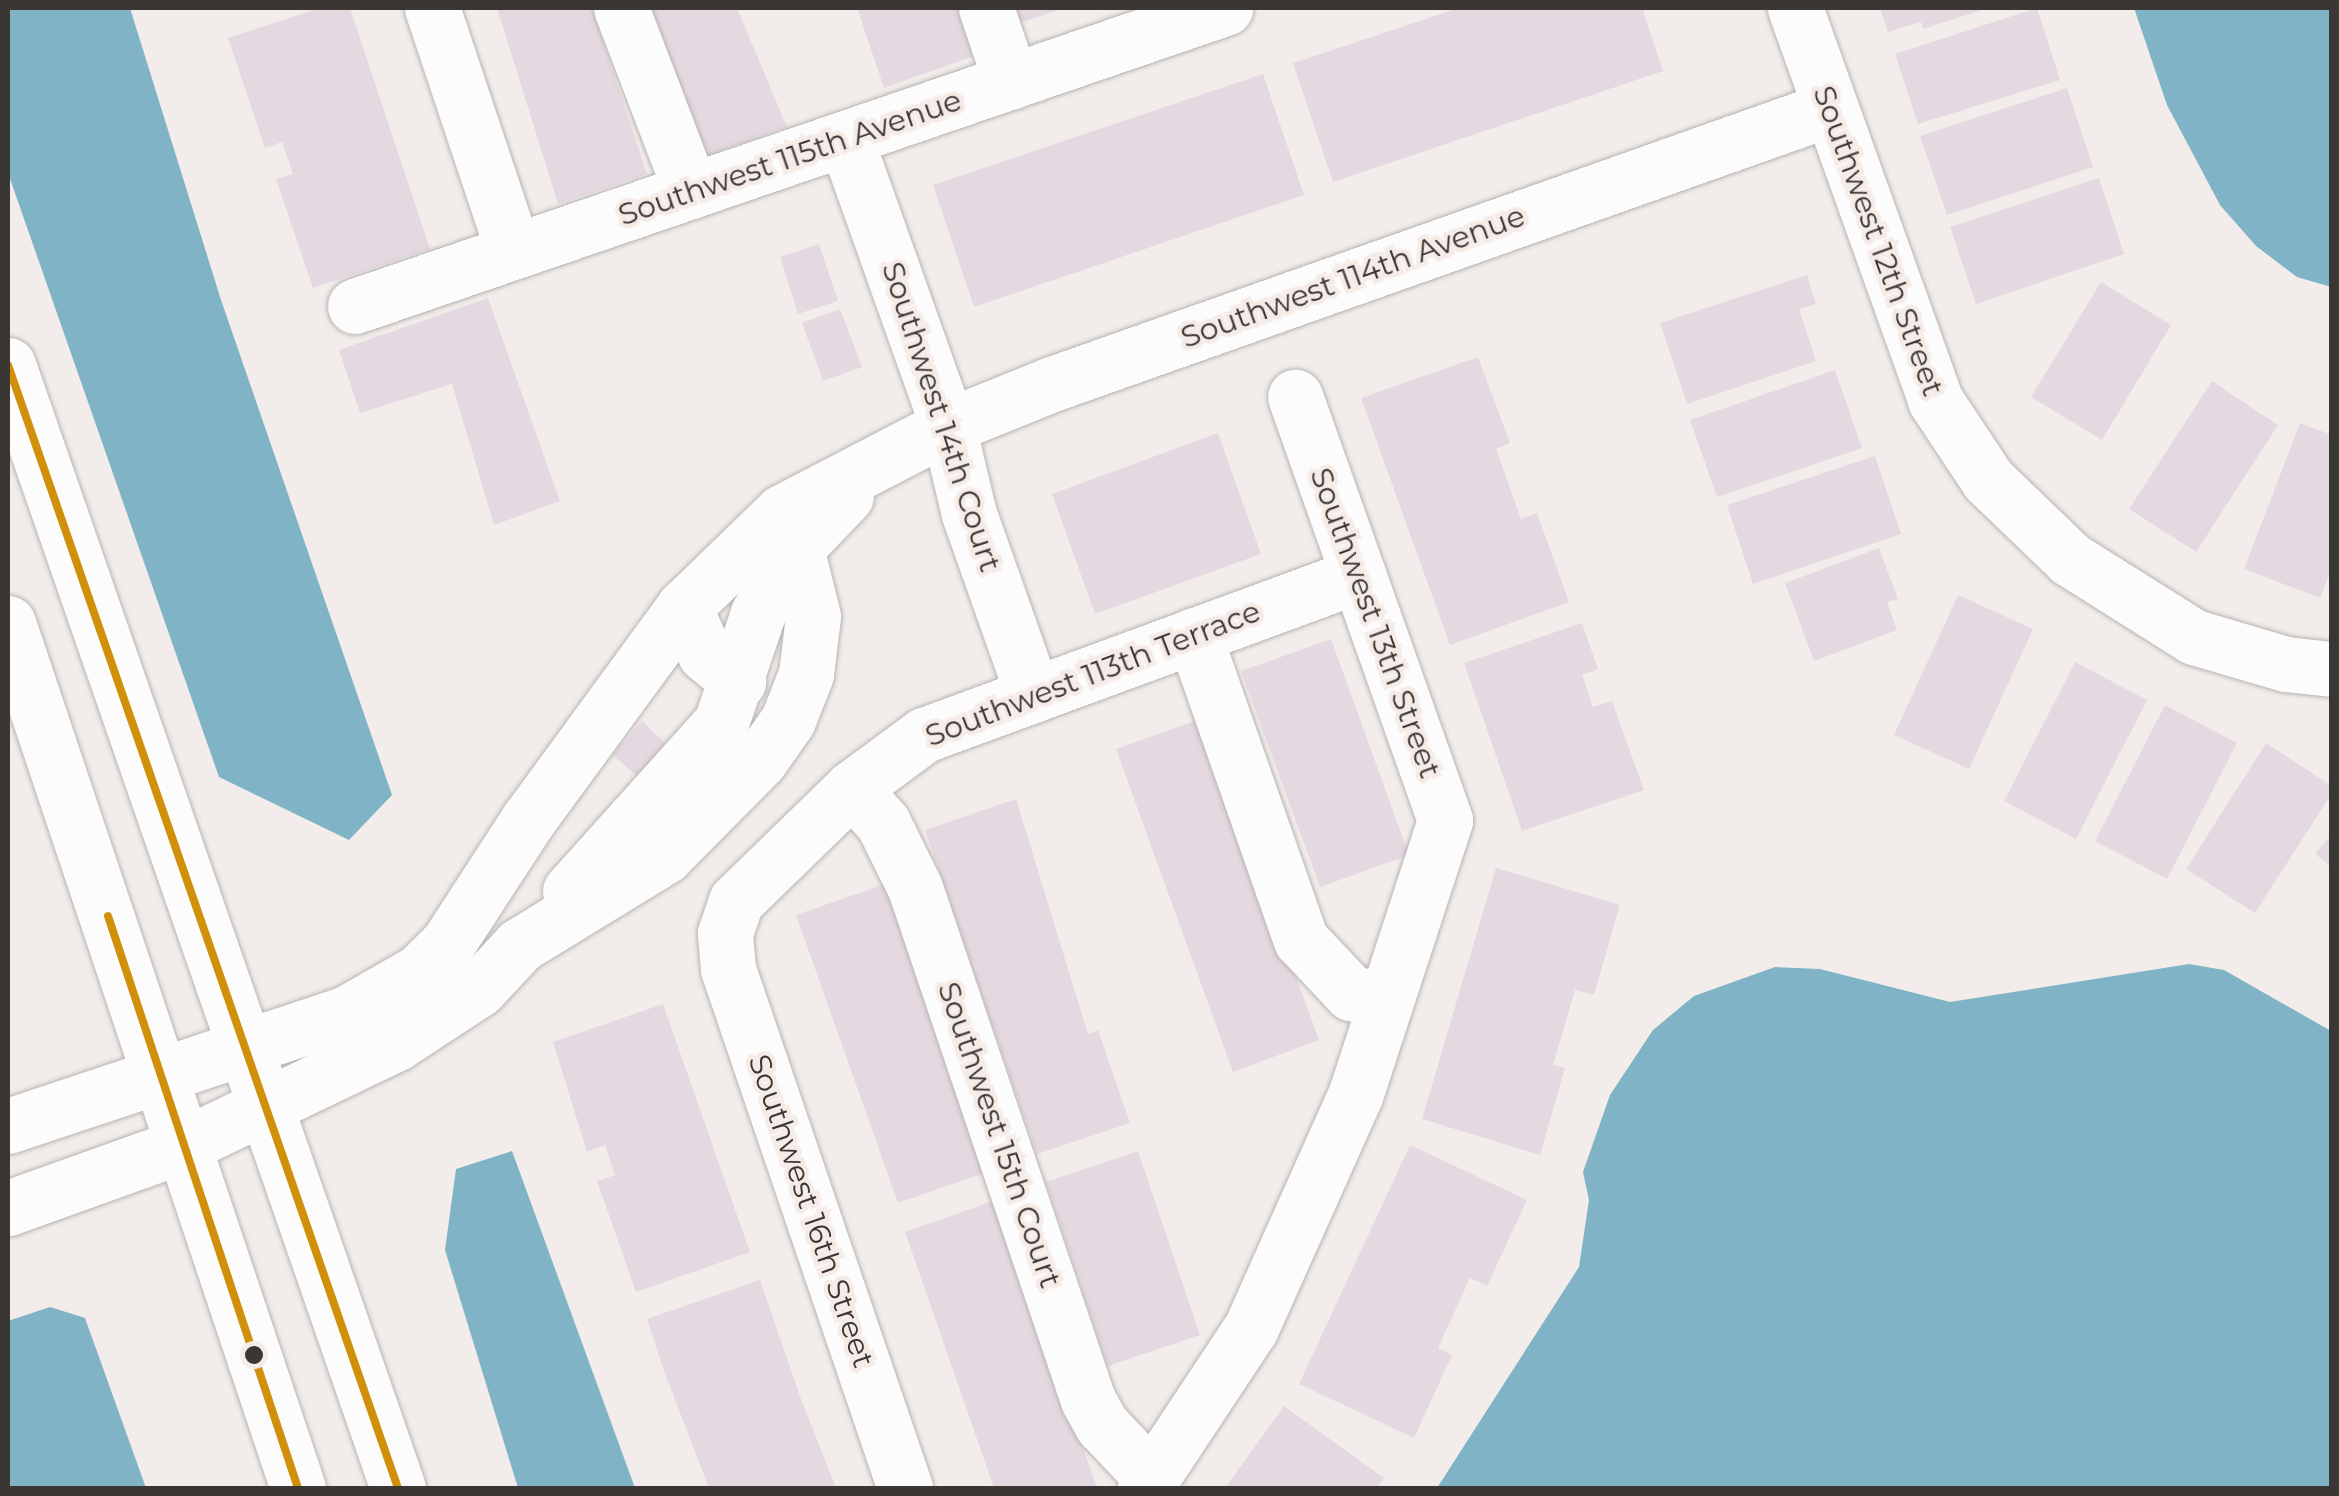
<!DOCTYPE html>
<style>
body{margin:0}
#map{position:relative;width:2339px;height:1496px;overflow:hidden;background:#f2edea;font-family:Montserrat,sans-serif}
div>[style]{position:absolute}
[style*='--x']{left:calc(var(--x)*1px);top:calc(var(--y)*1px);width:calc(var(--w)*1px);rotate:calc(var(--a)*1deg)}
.water>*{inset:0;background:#81b3c6}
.building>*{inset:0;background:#e5d9e1}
.roads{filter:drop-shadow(0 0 2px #b8b4b1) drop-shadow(0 0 2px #b8b4b1)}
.minor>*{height:55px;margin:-27.5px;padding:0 27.5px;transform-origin:27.5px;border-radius:27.5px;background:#fdfcfc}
.major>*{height:55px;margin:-27.5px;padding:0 27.5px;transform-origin:27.5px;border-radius:27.5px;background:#fdfcfc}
.bus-1>*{height:8px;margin:-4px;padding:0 4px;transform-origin:4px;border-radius:4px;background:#d1900a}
.dots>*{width:28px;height:28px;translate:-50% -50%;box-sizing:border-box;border:5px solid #f6ece7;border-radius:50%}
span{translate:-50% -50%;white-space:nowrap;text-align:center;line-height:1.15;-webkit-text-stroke:9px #f6ece7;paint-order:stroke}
.street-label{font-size:30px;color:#3a3634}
.frame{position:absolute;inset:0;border:10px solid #3a3634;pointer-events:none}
</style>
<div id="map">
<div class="water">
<i style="clip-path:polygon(8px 8px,130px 8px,221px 300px,392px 795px,349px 840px,219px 777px,8px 173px)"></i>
<i style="clip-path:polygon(2134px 8px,2331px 8px,2331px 287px,2297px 277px,2256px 246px,2220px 205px,2167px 105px)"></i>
<i style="clip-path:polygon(2189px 964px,2224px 970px,2331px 1031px,2329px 1488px,1437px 1488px,1579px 1267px,1589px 1200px,1583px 1172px,1610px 1095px,1653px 1030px,1694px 996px,1775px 967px,1820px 969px,1950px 1002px)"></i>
<i style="clip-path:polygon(512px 1151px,635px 1488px,518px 1488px,445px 1250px,456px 1169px)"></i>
<i style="clip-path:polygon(50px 1307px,85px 1318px,146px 1488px,8px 1488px,8px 1321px)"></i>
</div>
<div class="building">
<i style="clip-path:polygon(320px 8px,350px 8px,430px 249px,313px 288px,276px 179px,293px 174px,282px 142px,265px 148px,228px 38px)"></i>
<i style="clip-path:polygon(497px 8px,592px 8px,647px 174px,558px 204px)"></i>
<i style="clip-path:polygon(645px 8px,737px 8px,787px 127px,697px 159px)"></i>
<i style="clip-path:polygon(857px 8px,958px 8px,974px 56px,884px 88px)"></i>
<i style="clip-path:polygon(1008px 8px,1064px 8px,1014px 25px)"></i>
<i style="clip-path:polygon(1459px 8px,1642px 8px,1663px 71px,1333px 182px,1293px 63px)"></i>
<i style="clip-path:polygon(1880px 8px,1988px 8px,1923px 29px,1921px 22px,1888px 32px)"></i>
<i style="clip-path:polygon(2037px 8px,2060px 80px,1918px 124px,1895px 54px)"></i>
<i style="clip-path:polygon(1263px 74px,1304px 195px,974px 307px,933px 185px)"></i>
<i style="clip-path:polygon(2067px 88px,2093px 167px,1947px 215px,1920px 136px)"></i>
<i style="clip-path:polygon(2099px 178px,2124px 254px,1976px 304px,1950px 227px)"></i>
<i style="clip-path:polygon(819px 244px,838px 301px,798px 314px,780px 257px)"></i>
<i style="clip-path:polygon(1807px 275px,1816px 304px,1799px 309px,1816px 361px,1687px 404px,1660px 323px)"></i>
<i style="clip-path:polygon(2101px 282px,2171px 325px,2102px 440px,2031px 397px)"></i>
<i style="clip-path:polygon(488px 298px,560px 501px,494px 525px,452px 384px,360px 413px,339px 350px)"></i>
<i style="clip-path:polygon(840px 309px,862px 367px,823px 381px,802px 323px)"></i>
<i style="clip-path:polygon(1478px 357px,1510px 443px,1496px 449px,1521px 519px,1537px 513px,1569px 602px,1450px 645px,1361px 398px)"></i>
<i style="clip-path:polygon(1835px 370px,1862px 448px,1717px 497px,1690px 420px)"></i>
<i style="clip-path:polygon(2212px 381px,2278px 425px,2196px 552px,2129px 509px)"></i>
<i style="clip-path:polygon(2300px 423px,2332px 435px,2332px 568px,2320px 598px,2244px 569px)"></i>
<i style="clip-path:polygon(1218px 433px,1261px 554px,1095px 614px,1052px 494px)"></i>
<i style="clip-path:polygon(1875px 456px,1901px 534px,1753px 584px,1727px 505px)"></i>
<i style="clip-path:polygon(1879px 548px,1898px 599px,1887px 602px,1897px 630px,1814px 661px,1785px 583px)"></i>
<i style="clip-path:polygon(1958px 595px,2033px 629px,1969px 769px,1894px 735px)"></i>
<i style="clip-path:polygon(1582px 623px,1598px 669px,1582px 675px,1593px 707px,1612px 701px,1644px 790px,1522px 831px,1464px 663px)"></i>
<i style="clip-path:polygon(1331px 639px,1409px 855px,1320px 887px,1241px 671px)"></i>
<i style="clip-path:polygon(2075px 662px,2147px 700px,2076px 839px,2004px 801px)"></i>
<i style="clip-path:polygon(2165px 705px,2237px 743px,2167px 879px,2095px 841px)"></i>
<i style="clip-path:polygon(1203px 718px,1319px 1040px,1233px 1072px,1116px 749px)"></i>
<i style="clip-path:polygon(642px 721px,677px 754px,649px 787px,613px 755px)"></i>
<i style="clip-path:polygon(2266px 743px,2332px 786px,2332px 793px,2255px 913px,2186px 869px)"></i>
<i style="clip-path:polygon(1016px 799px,1088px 1034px,1098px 1030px,1130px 1123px,1037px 1154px,925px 830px)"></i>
<i style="clip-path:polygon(2332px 834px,2332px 867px,2315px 854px)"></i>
<i style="clip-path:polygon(1496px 868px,1620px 905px,1594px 995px,1575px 990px,1553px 1065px,1565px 1068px,1540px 1155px,1422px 1119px)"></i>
<i style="clip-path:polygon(888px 883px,987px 1172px,898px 1203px,796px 915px)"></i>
<i style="clip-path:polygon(663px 1004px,750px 1252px,636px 1292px,597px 1181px,615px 1175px,605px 1145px,587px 1152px,553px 1042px)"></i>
<i style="clip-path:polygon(1410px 1145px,1527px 1200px,1487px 1286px,1470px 1278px,1438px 1348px,1452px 1355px,1414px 1438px,1299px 1384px)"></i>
<i style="clip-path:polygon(1138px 1151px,1200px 1335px,1108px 1366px,1046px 1182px)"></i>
<i style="clip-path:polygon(996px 1200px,1097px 1488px,994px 1488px,905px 1232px)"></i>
<i style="clip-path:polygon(760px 1280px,801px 1399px,836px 1488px,709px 1488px,664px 1371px,647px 1319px)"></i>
<i style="clip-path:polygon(1284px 1406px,1384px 1478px,1377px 1488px,1225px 1488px)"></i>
</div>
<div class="roads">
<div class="minor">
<i style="--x:432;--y:8;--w:255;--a:71.5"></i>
<i style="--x:621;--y:8;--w:196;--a:69.1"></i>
<i style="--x:986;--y:8;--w:78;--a:71.3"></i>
<i style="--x:1795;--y:8;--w:416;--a:70.3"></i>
<i style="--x:1935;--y:400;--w:96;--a:56.5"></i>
<i style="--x:1988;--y:480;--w:114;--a:43.9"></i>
<i style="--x:2070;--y:559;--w:146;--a:32.2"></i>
<i style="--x:2194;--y:637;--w:96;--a:16.4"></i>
<i style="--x:2286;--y:664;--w:46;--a:6.2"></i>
<i style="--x:846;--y:140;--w:304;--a:70.4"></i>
<i style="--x:948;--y:426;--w:90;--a:76.6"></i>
<i style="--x:969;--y:514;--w:192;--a:70.5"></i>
<i style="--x:355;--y:306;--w:920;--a:-18.91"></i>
<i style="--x:684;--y:607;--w:51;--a:65.9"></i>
<i style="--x:705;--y:654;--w:43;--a:39.3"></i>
<i style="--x:1194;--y:635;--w:323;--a:70.7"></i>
<i style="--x:1301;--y:940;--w:73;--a:46.7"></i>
<i style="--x:1351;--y:993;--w:35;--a:12"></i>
<i style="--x:852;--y:788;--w:47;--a:48.5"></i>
<i style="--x:883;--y:823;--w:72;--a:63.8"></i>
<i style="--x:915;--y:888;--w:540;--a:71.33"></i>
<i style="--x:1088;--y:1400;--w:29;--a:61"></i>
<i style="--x:1102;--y:1425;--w:73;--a:46.7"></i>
<i style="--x:570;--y:891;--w:226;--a:-48.1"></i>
<i style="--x:721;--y:723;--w:116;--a:-71.4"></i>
<i style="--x:758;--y:613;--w:75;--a:-59.7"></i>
<i style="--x:8;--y:1126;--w:355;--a:-18.4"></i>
<i style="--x:345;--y:1014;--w:86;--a:-29.8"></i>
<i style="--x:420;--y:971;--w:40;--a:-45"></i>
<i style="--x:448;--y:943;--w:147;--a:-57"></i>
<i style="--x:528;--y:820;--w:264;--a:-53.8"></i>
<i style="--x:684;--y:607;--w:136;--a:-44.1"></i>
<i style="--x:782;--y:512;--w:187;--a:-27.4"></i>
<i style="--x:948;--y:426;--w:112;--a:-22"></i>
<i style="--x:1052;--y:384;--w:824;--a:-19.49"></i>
<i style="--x:8;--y:1208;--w:187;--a:-19.7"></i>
<i style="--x:184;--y:1145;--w:234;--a:-25.6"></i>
<i style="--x:395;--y:1044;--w:100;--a:-33.2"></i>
<i style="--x:479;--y:989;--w:60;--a:-47"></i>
<i style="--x:520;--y:945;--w:170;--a:-31.5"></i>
<i style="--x:665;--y:856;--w:135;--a:-45.3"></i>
<i style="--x:760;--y:760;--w:49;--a:-55"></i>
<i style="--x:788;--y:720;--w:49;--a:-68.6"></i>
<i style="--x:806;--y:674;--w:58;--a:-83.1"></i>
<i style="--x:813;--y:616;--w:70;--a:-104"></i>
<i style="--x:796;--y:548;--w:72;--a:-46.1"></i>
<i style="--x:905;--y:1488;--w:548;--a:-108.83"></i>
<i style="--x:728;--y:969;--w:36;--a:-95"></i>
<i style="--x:725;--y:933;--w:34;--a:-71"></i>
<i style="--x:736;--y:901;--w:162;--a:-44.2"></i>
<i style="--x:852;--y:788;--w:89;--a:-36.4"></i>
<i style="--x:924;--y:735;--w:463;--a:-20.2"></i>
<i style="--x:1145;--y:1488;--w:192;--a:-56.5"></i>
<i style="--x:1251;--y:1328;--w:254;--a:-65.9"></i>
<i style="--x:1355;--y:1096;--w:290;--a:-71.9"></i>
<i style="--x:1445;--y:820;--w:449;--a:-109.5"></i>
</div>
<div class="major">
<i style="--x:8;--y:365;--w:1189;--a:70.85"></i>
<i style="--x:8;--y:623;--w:912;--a:71.47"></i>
</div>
</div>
<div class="bus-1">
<i style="--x:8;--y:365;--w:1189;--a:70.85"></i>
<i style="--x:108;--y:916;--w:603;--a:71.63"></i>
</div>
<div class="dots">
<i style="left:254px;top:1355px;background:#3a3634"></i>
</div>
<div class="street-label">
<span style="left:790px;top:158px;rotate:-19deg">Southwest 115th Avenue</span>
<span style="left:1878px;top:241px;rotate:70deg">Southwest 12th Street</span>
<span style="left:1353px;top:277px;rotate:-20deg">Southwest 114th Avenue</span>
<span style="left:941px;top:417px;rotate:72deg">Southwest 14th Court</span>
<span style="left:1375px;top:623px;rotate:70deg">Southwest 13th Street</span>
<span style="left:1093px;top:674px;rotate:-21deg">Southwest 113th Terrace</span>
<span style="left:999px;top:1135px;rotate:71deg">Southwest 15th Court</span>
<span style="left:811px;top:1211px;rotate:71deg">Southwest 16th Street</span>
</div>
<div class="frame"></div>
</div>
